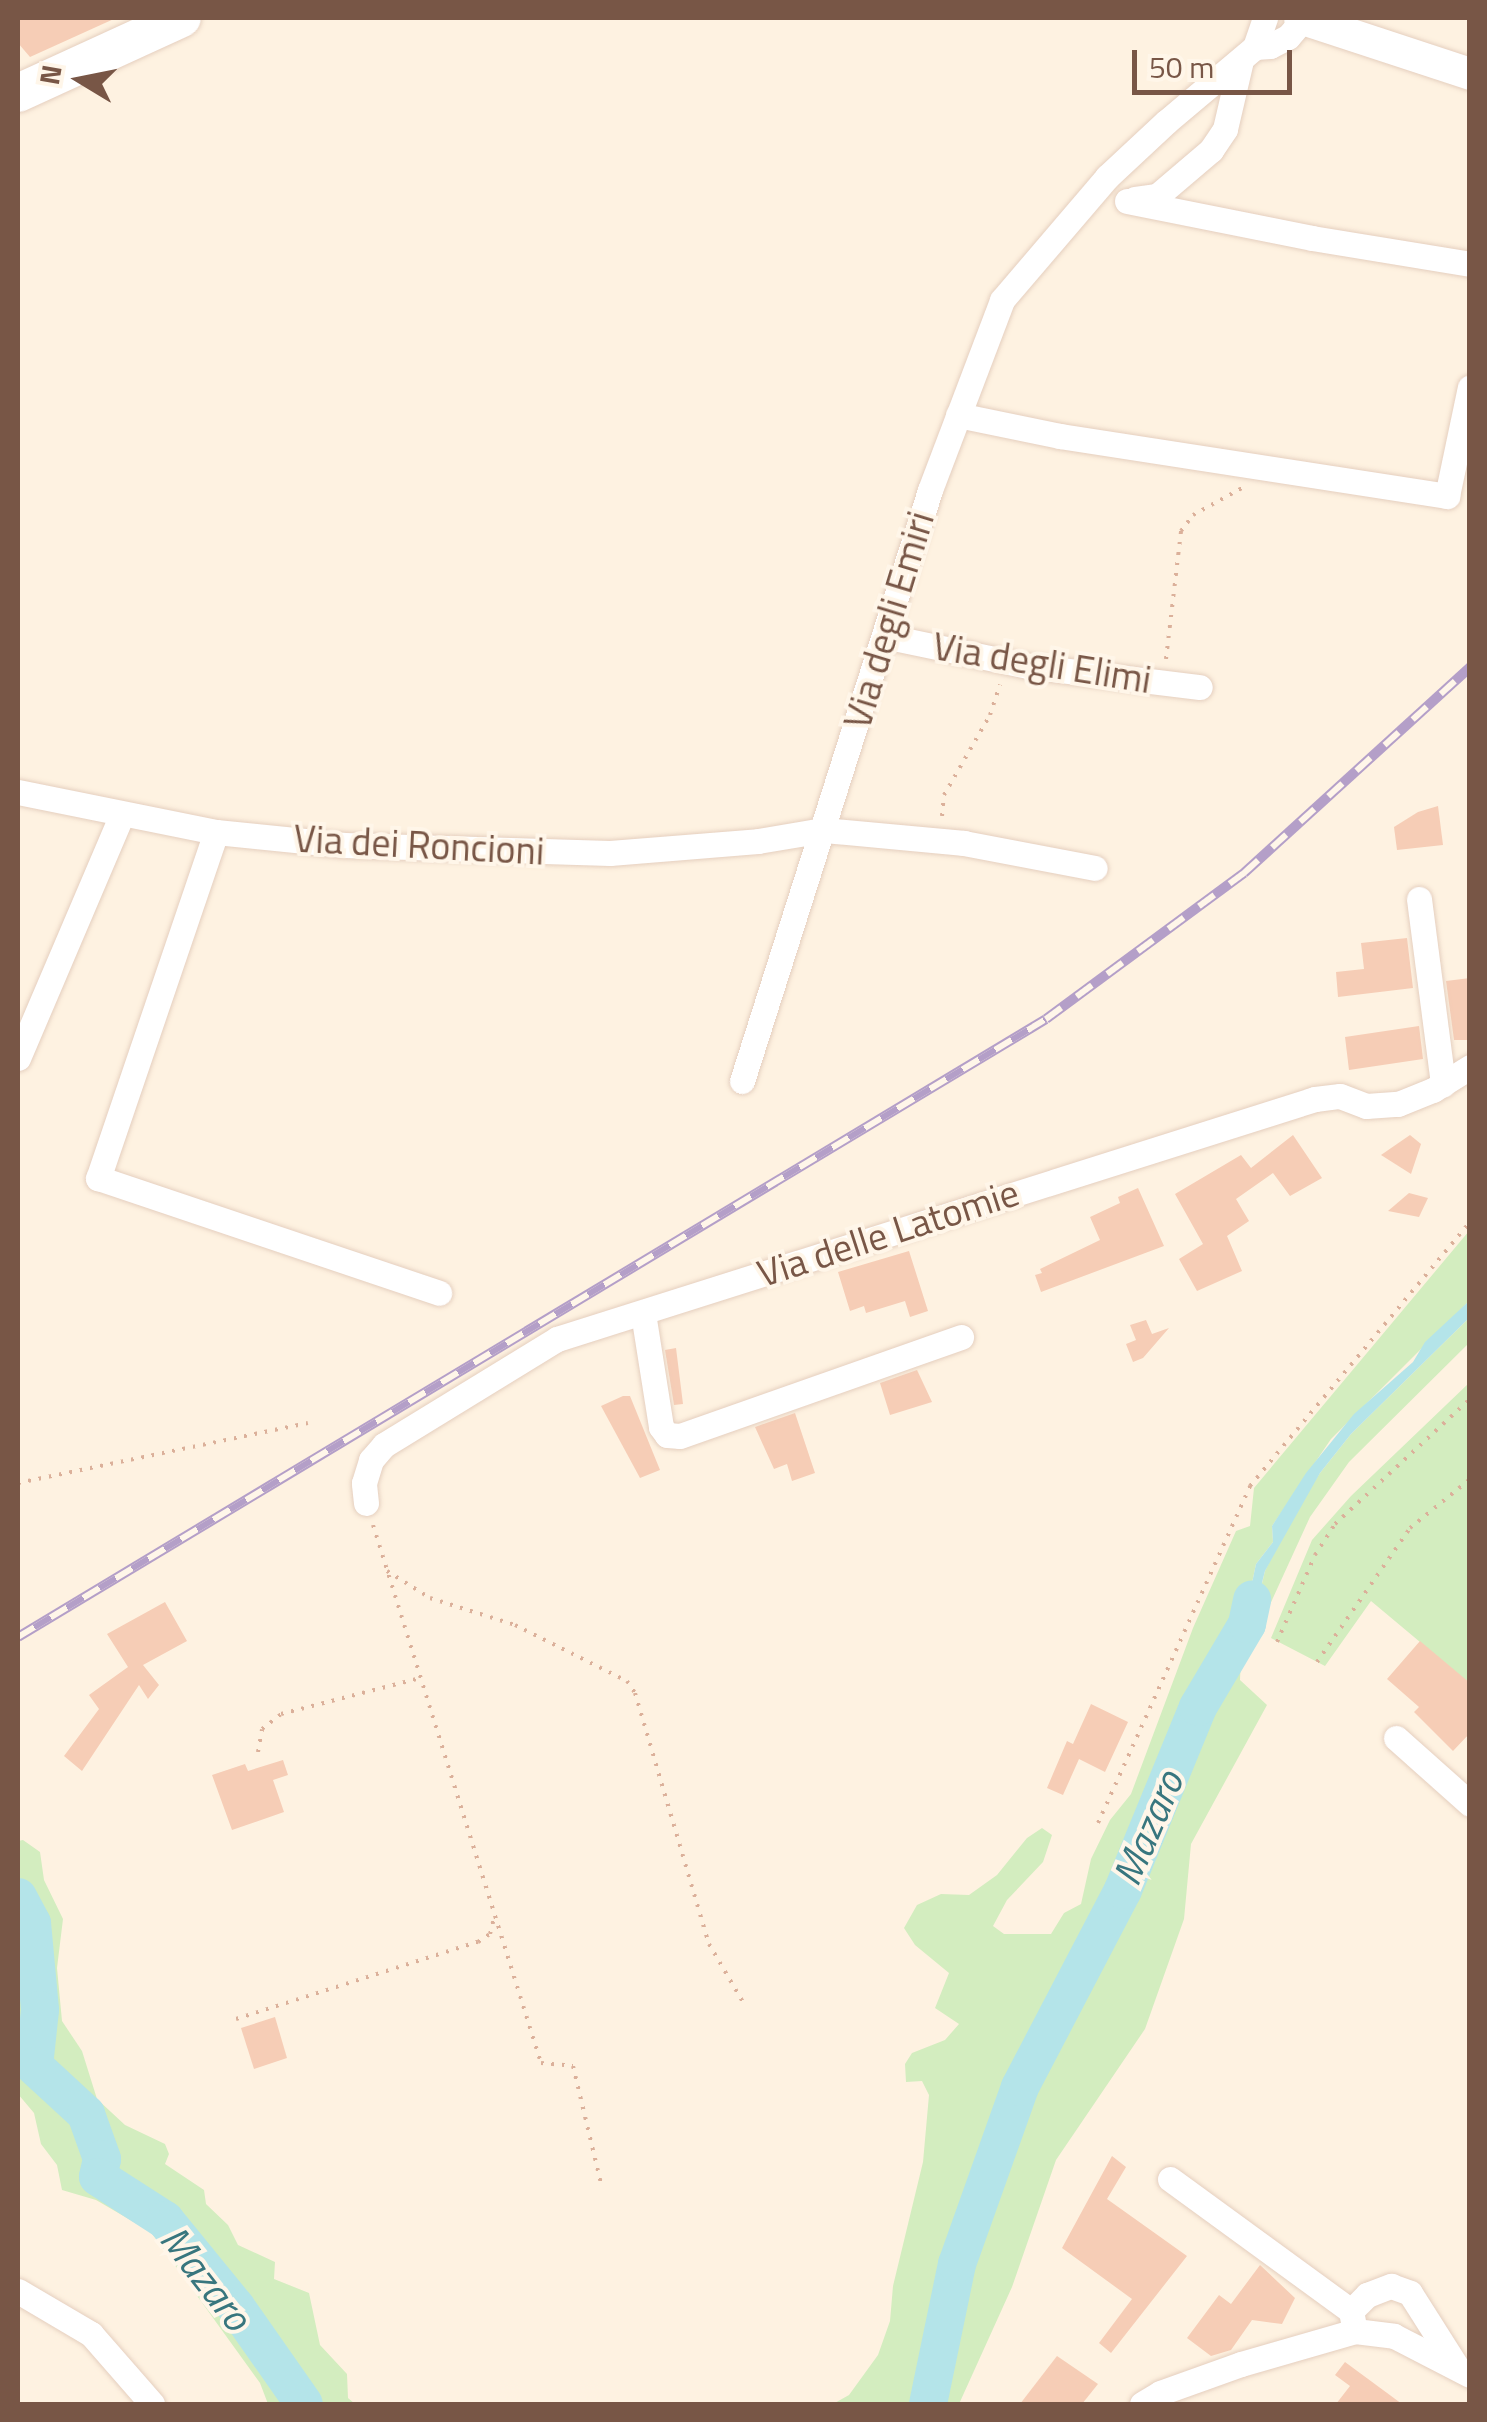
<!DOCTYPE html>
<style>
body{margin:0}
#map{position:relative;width:1487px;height:2422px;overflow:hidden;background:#fef2e1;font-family:"Titillium Web",sans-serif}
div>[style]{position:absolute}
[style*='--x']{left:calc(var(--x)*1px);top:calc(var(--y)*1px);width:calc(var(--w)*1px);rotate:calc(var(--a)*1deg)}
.green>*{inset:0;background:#d3edbf}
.water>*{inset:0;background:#b4e4e9}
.river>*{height:38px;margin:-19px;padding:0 19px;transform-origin:19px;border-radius:19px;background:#b4e4e9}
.building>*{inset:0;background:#f6cdb6}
.path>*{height:4px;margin-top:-2px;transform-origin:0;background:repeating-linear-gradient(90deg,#dbb09a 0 2.5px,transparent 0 10.5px)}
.roads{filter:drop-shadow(0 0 2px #e5cfbf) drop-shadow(0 0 2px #e5cfbf)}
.minor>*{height:25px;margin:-12.5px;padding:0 12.5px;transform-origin:12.5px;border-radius:12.5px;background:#fff}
.tertiary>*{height:32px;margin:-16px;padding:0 16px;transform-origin:16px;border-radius:16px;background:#fff}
.secondary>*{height:38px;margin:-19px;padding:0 19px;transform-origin:19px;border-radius:19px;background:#fff}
.rail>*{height:10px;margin-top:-5px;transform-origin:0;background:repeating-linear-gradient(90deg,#fff6e9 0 19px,#b49fc8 0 38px);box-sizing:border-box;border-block:2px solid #b49fc8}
span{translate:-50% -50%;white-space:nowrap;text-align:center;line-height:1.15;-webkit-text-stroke:8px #fff6e9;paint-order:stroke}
.street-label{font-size:38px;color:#785646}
.water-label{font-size:40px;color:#38767e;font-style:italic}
.frame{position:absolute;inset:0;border:20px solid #785646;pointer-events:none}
.north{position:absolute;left:30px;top:30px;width:100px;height:100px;-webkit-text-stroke:8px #fff6e9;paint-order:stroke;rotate:280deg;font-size:28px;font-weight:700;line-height:40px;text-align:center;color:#785646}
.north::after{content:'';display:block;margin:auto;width:35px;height:45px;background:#785646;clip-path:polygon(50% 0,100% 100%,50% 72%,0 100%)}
.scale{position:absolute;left:1132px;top:50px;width:160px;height:45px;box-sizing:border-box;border:5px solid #785646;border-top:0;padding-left:12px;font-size:30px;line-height:35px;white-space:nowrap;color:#785646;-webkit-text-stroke:8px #fff6e9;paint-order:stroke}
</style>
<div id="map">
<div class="green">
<i style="clip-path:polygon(1469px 1231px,1469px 1301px,1331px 1439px,1272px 1526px,1273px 1542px,1256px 1564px,1245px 1616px,1235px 1627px,1233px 1643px,1255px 1612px,1265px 1571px,1291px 1517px,1320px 1473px,1351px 1434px,1469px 1318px,1469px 1343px,1349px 1462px,1310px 1517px,1252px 1644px,1241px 1656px,1240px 1680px,1267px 1705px,1191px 1844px,1184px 1919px,1145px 2029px,1056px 2160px,1012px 2287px,959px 2404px,833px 2404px,849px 2395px,878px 2355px,890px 2321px,893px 2286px,923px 2162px,929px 2095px,922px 2081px,906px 2082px,905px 2064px,912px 2053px,945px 2040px,959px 2024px,935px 2008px,949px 1973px,915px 1945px,904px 1928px,917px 1905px,941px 1894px,969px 1895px,997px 1875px,1027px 1838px,1042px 1828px,1052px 1835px,1043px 1862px,1007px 1900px,993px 1926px,1004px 1934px,1051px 1934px,1064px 1913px,1081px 1904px,1091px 1859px,1110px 1820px,1131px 1794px,1193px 1628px,1236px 1531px,1250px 1526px,1254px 1488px)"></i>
<i style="clip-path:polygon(1469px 1383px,1469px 1683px,1371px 1601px,1325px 1666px,1271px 1638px,1312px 1540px,1351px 1496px)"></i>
<i style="clip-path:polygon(23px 1840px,40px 1852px,44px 1880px,63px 1919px,57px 1968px,62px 2021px,82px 2051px,97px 2099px,125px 2125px,165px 2144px,169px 2154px,165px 2164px,204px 2190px,206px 2204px,228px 2225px,238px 2245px,275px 2262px,274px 2279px,309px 2293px,320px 2345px,347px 2374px,348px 2398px,355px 2404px,268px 2404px,260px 2383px,151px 2232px,96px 2200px,62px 2190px,57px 2165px,41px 2144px,34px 2113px,18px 2094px,18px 1841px)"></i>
</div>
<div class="water">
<i style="clip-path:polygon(1469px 1301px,1469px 1318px,1351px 1434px,1320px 1473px,1265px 1571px,1251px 1626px,1232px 1645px,1235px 1627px,1245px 1616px,1256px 1564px,1273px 1542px,1272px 1526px,1306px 1473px,1354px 1414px,1413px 1362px,1425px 1342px)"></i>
</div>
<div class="river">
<i style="--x:18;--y:1897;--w:30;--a:62"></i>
<i style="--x:32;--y:1923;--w:87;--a:84.7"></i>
<i style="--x:40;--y:2010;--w:56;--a:96.1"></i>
<i style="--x:34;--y:2066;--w:71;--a:42.7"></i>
<i style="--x:86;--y:2114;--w:48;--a:70.4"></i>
<i style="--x:102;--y:2159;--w:18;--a:103"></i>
<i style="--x:98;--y:2177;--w:80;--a:32.7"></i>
<i style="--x:165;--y:2220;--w:112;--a:50.8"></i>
<i style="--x:236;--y:2307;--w:118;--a:55"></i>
<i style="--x:928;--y:2404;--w:143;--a:-78.3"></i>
<i style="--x:957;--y:2264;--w:188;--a:-70.4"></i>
<i style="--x:1020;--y:2087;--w:222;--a:-62.4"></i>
<i style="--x:1123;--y:1890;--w:198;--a:-67.7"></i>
<i style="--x:1198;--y:1707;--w:96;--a:-59.4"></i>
<i style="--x:1247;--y:1624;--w:25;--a:-78"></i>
</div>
<div class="building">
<i style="clip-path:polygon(18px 18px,116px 18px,30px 57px,18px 43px)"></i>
<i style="clip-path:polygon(1438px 806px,1443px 845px,1397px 850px,1394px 827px,1418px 812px)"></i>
<i style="clip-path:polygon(1407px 938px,1413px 988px,1338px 997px,1336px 972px,1364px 969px,1361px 943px)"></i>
<i style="clip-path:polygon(1470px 978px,1470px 1040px,1454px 1040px,1446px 981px)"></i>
<i style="clip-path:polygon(1419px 1026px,1423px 1059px,1349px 1070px,1345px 1037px)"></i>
<i style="clip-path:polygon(1293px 1135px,1322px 1178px,1290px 1196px,1273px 1173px,1236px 1199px,1249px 1221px,1227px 1236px,1242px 1271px,1197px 1291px,1179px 1259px,1203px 1244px,1175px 1194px,1241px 1155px,1251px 1168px)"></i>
<i style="clip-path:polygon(1410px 1135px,1421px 1144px,1411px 1174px,1381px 1155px)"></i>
<i style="clip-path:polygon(1138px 1188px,1164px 1246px,1041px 1292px,1035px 1275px,1042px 1273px,1040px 1269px,1100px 1240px,1090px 1217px,1120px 1203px,1118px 1197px)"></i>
<i style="clip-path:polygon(1409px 1193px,1428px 1198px,1419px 1217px,1388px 1211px)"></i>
<i style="clip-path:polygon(909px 1251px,928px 1311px,910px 1317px,905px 1301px,866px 1313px,864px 1306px,850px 1311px,838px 1272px)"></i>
<i style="clip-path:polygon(1146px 1320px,1152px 1334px,1169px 1328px,1143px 1358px,1133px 1362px,1126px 1344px,1136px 1340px,1130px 1325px)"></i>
<i style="clip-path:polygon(676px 1348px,683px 1404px,674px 1405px,665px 1350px)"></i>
<i style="clip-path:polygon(917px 1370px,932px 1402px,890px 1415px,880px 1383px)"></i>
<i style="clip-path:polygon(623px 1396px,630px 1396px,660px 1470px,640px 1478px,601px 1406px)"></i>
<i style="clip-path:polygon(795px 1413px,815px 1473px,792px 1481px,787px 1464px,774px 1469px,755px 1427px)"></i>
<i style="clip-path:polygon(165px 1602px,187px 1641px,143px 1665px,159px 1685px,148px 1699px,139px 1685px,82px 1771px,64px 1756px,99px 1709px,89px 1695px,128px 1667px,107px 1634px)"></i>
<i style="clip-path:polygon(1420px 1641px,1470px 1683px,1470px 1733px,1453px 1751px,1414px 1712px,1419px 1707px,1387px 1679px)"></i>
<i style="clip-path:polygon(1091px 1704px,1128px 1722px,1105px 1772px,1079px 1759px,1063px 1795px,1047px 1788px,1067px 1741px,1073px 1744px)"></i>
<i style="clip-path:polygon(283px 1760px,288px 1775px,273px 1780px,284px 1812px,232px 1830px,212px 1775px,245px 1764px,248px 1771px)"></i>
<i style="clip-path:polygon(275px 2017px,287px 2058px,254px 2069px,241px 2028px)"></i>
<i style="clip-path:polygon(1112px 2156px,1126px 2167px,1107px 2199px,1187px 2256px,1111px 2353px,1099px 2343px,1132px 2299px,1062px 2248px)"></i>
<i style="clip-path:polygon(1260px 2265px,1295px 2298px,1282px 2324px,1252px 2320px,1231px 2350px,1211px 2356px,1187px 2338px,1219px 2295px,1231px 2304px)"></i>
<i style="clip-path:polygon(1057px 2356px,1098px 2384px,1082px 2404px,1020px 2404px)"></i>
<i style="clip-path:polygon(1345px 2362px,1402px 2404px,1336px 2404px,1350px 2386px,1335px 2375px)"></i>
</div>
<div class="path">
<i style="--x:1166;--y:659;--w:129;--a:-83.3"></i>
<i style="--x:1181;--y:531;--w:20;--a:-53"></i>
<i style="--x:1193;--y:515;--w:56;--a:-28.9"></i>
<i style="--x:942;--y:816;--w:21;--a:-85"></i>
<i style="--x:944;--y:795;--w:92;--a:-60.1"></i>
<i style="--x:990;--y:715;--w:32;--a:-72"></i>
<i style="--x:18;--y:1483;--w:296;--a:-11.7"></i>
<i style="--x:373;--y:1525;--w:564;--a:72.66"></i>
<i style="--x:541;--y:2063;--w:32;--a:5"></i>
<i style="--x:573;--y:2066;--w:125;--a:76.6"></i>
<i style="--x:387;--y:1571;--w:51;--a:32.1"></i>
<i style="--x:430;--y:1598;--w:89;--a:17.6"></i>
<i style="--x:515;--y:1625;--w:125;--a:26.6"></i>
<i style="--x:627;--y:1681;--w:14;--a:56"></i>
<i style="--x:635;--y:1693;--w:262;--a:73.6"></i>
<i style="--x:709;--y:1944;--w:69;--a:59.7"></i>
<i style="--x:1277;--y:1642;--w:95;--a:-66.4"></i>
<i style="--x:1315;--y:1555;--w:37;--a:-57"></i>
<i style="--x:1335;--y:1524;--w:184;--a:-42.8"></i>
<i style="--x:1317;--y:1662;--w:163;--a:-55.2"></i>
<i style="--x:1410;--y:1528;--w:77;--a:-39.2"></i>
<i style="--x:258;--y:1752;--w:23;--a:-80"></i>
<i style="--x:262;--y:1729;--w:24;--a:-38"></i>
<i style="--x:281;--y:1714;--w:144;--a:-14.5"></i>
<i style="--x:1098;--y:1823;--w:370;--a:-65.7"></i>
<i style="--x:1250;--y:1486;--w:344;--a:-50.2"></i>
<i style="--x:236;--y:2019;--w:254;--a:-17.7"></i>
<i style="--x:478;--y:1942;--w:14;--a:-34"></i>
<i style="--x:490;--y:1934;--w:16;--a:-76"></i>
</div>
<div class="roads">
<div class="minor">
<i style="--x:1255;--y:47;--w:31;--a:-71"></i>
<i style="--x:1135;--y:199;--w:22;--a:-8"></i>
<i style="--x:1157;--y:196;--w:71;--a:-40.4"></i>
<i style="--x:1211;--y:150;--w:25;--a:-56"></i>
<i style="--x:1225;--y:129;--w:71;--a:-76.9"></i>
<i style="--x:1127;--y:201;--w:189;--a:11.3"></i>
<i style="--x:1312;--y:238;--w:160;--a:9.3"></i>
<i style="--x:958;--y:415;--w:104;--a:11.6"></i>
<i style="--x:1060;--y:436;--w:392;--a:8.8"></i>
<i style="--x:1447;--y:496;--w:111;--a:-78.1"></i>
<i style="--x:884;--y:636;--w:147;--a:11.8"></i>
<i style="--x:1028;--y:666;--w:173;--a:7"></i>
<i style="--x:18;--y:792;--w:202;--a:11.4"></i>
<i style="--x:216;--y:832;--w:129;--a:5.8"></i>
<i style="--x:344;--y:845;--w:266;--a:1.7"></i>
<i style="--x:610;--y:853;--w:148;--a:-4.6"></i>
<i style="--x:758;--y:841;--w:67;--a:-9.5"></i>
<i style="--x:824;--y:830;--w:141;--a:5.3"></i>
<i style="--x:964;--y:843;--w:133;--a:10.8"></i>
<i style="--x:216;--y:832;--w:366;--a:108.8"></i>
<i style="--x:98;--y:1178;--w:360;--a:18.6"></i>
<i style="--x:1419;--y:899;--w:187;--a:82.6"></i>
<i style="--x:18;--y:1058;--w:263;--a:-66.9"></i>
<i style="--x:742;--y:1081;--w:620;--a:-72.35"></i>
<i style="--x:930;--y:490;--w:203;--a:-69.2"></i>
<i style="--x:1002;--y:300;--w:162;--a:-49.5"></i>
<i style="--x:1107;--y:177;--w:81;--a:-43"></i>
<i style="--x:1166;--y:122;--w:116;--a:-40.1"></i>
<i style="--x:1255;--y:47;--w:15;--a:-4"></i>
<i style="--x:1270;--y:46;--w:20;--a:-27"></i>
<i style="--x:1288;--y:37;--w:25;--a:-50"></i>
<i style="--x:643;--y:1313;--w:115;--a:81"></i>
<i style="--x:661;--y:1427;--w:10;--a:53"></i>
<i style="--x:667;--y:1435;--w:13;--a:4"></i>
<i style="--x:680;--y:1436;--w:298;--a:-19.4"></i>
<i style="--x:366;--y:1503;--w:20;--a:-96"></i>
<i style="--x:364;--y:1483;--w:24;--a:-73"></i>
<i style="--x:371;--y:1460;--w:20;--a:-49"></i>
<i style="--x:384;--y:1445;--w:203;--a:-31.5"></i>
<i style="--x:557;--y:1339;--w:795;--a:-17.57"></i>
<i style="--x:1315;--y:1099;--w:25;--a:-7"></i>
<i style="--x:1340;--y:1096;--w:28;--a:21"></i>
<i style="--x:1366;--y:1106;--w:32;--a:-4"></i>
<i style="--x:1398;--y:1104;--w:38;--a:-22"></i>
<i style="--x:1433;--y:1090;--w:44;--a:-31.9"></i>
<i style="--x:1396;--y:1738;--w:99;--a:41.7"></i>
<i style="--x:1170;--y:2179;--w:224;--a:36.1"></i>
<i style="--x:1351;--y:2311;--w:20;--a:79"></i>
<i style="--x:18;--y:2291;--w:85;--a:30.5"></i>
<i style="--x:91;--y:2334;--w:93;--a:48.9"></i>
<i style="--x:1351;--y:2311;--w:23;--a:-45"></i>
<i style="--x:1367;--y:2295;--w:26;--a:-21"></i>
<i style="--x:1391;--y:2286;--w:20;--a:20"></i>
<i style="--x:1410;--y:2293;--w:88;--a:57.6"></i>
<i style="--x:1142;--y:2404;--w:21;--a:-31"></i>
<i style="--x:1160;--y:2393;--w:86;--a:-19.7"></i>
<i style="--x:1241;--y:2364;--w:119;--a:-16.1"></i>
<i style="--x:1355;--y:2331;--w:39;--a:7"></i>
<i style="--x:1394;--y:2336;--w:85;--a:27.2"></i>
</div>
<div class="tertiary">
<i style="--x:1300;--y:18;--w:179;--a:18.2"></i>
</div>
<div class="secondary">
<i style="--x:18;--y:93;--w:180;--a:-24.6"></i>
</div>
</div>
<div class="rail">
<i style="--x:18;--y:1637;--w:1199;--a:-31.01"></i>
<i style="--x:1046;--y:1019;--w:246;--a:-36.4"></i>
<i style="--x:1244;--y:873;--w:306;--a:-42.3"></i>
</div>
<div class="street-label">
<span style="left:889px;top:620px;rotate:-73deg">Via degli Emiri</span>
<span style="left:1042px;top:663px;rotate:9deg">Via degli Elimi</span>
<span style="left:419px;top:845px;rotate:3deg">Via dei Roncioni</span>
<span style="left:888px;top:1233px;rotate:-18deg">Via delle Latomie</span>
</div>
<div class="water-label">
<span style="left:1148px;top:1828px;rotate:-67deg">Mazaro</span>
<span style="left:206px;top:2278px;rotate:52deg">Mazaro</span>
</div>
<div class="frame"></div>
<div class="north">N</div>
<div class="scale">50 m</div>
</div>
